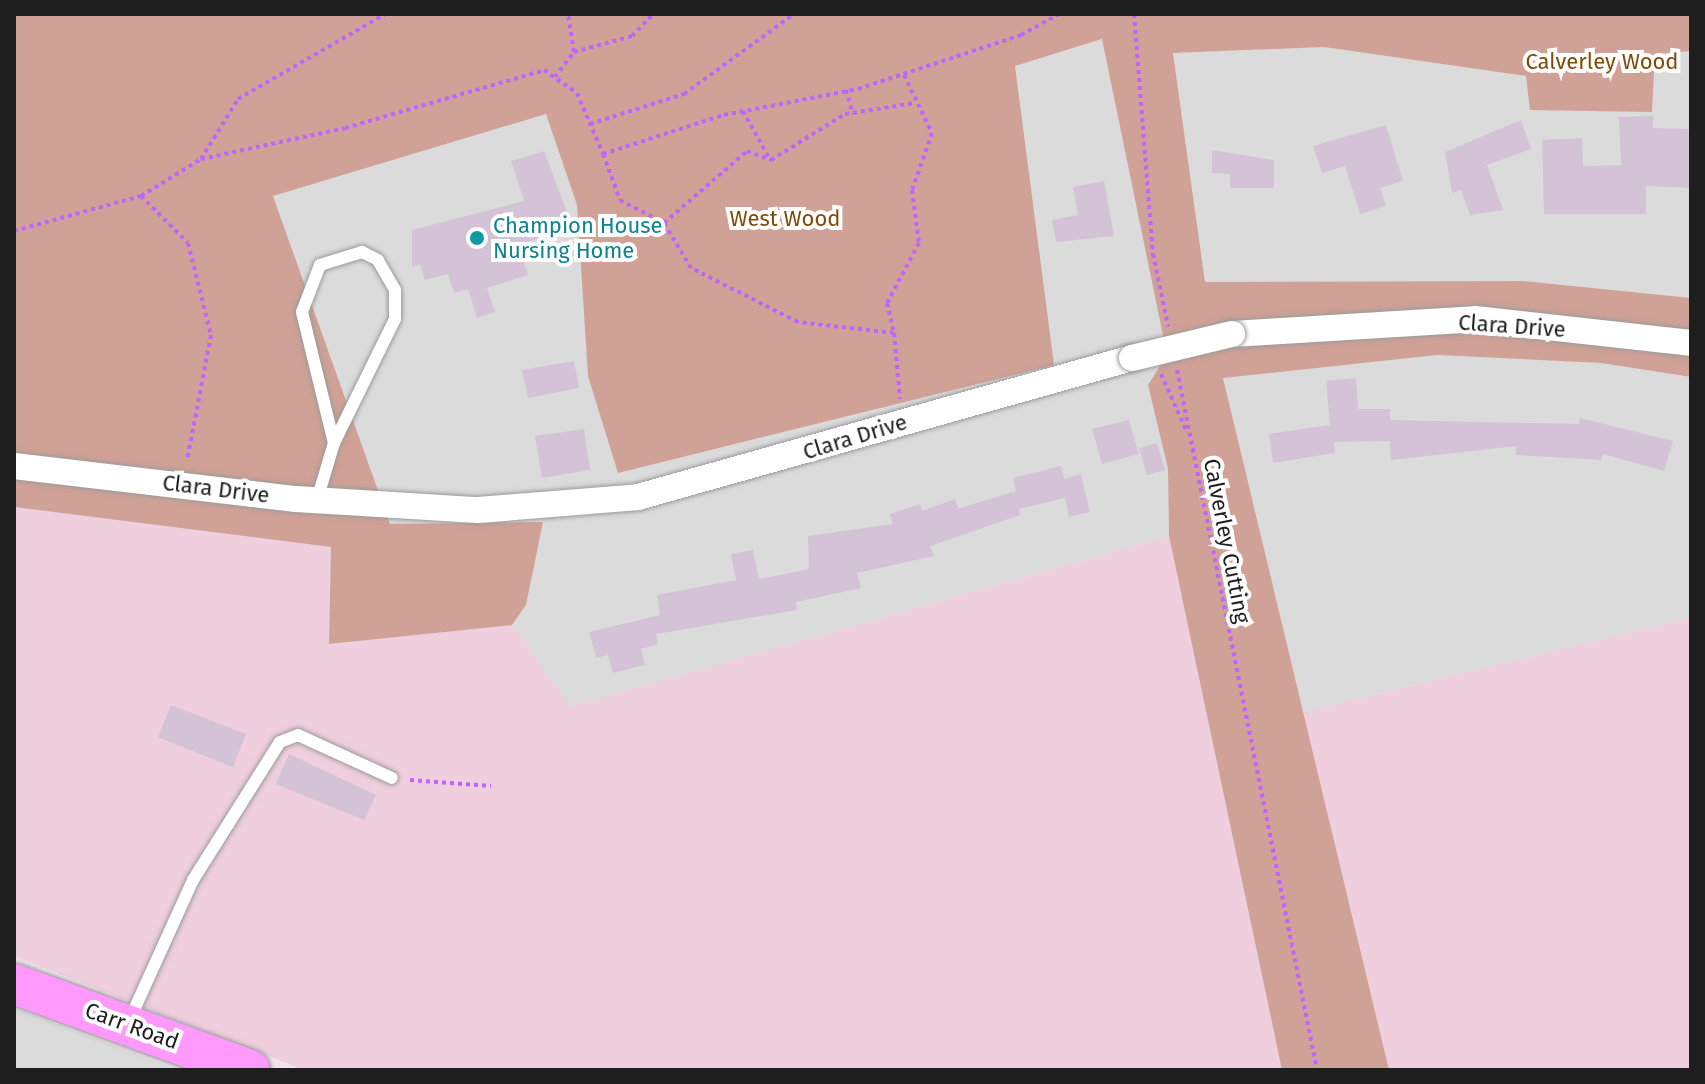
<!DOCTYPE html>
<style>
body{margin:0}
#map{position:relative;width:1705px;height:1084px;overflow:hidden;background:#efe3ee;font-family:"Fira Sans",sans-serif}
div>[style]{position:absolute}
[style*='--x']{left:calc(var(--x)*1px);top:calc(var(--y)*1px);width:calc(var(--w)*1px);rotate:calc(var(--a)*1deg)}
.residential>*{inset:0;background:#dbdbdc}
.farmland>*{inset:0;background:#efcedd}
.forest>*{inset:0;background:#d0a196}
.building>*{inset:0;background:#d4c3d6}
.path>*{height:4px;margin-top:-2px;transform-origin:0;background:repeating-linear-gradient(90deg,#bd65fe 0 4px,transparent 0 8px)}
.roads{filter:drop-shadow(0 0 2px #9b9b9b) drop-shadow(0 0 2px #9b9b9b)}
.service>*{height:12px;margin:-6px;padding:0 6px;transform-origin:6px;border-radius:6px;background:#fff}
.minor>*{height:26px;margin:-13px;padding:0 13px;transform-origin:13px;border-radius:13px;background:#fff}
.primary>*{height:40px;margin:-20px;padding:0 20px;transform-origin:20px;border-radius:20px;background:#ff99fb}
.bridges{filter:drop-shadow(0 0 2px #9b9b9b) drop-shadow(0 0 2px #9b9b9b)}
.minor-bridge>*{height:26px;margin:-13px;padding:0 13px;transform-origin:13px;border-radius:13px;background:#fff}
.dots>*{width:22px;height:22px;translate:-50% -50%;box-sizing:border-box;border:4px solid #fff;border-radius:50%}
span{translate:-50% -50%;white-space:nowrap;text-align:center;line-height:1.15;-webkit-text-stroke:8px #fff;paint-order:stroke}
.park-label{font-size:22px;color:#804a08}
.culture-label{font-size:22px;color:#0d838f}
.left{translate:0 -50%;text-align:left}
.street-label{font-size:22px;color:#1e1e1e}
.frame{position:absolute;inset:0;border:16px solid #1e1e1e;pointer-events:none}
</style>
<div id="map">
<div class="residential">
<i style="clip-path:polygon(1103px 39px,1167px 356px,1148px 385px,1168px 469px,1169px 536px,569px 708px,512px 625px,526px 605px,390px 524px,273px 196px,546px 114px,577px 205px,588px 376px,1053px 365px,1015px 66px)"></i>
<i style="clip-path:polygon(1324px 47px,1526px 76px,1652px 112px,1655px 54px,1691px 51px,1691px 298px,1524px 281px,1205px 282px,1173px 53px)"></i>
<i style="clip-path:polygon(1437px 355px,1601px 363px,1691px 377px,1691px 618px,1299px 713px,1222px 377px)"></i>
<i style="clip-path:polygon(14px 1008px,178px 1070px,14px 1070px)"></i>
</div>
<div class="farmland">
<i style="clip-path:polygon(14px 507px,331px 547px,330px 644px,512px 625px,570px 707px,1169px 536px,1282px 1070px,304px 1070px,14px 956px)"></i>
<i style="clip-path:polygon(1691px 618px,1691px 1070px,1389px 1070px,1299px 713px)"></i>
</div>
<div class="forest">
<i style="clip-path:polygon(14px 14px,1691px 14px,1691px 51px,1655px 54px,1652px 112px,1530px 110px,1526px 76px,1324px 47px,1173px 53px,1205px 282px,1524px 281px,1691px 298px,1691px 377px,1601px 363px,1437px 355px,1223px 378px,1389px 1070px,1282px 1070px,1169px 536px,1168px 469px,1148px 385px,1167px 355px,1102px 39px,1015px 66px,1054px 365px,618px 473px,588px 376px,577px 205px,546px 114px,273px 196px,390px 524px,543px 522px,526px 605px,512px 625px,329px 644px,331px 547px,14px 507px)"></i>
</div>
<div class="building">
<i style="clip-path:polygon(1653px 116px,1653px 128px,1691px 129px,1691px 188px,1646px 186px,1646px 214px,1544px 214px,1542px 140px,1582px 138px,1583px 166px,1621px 165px,1619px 117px)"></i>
<i style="clip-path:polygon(1521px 120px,1531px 149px,1487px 165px,1503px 210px,1470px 215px,1461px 190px,1452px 193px,1445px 152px)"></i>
<i style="clip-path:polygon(1386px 125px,1403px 181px,1380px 188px,1386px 206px,1360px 214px,1345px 166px,1322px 173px,1313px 146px)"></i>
<i style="clip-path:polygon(1212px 150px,1274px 160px,1274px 188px,1230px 188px,1230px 174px,1212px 173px)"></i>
<i style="clip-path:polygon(544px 151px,568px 215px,555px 219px,560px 232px,518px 245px,528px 275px,487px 288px,495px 312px,477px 318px,468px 289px,454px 293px,448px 274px,425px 280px,420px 264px,412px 267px,412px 230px,524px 201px,511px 161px)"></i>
<i style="clip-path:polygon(1104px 181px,1114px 236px,1056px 242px,1052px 220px,1078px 215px,1073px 187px)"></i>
<i style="clip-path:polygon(574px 361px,579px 388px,528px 398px,522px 370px)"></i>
<i style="clip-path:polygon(1356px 378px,1358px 409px,1390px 409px,1390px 420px,1579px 424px,1580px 418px,1673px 441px,1664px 471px,1603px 454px,1601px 460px,1516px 455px,1516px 446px,1391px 460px,1390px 441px,1334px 442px,1335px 453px,1273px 463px,1269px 434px,1330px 425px,1326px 381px)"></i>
<i style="clip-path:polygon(1129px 420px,1139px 454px,1102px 464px,1092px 429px)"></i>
<i style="clip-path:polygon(584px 429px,590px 470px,542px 478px,535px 436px)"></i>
<i style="clip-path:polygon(1157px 443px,1165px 470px,1147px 475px,1139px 448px)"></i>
<i style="clip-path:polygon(1061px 466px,1064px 479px,1081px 474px,1090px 512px,1069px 517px,1065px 498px,1019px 509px,1020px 515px,930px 546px,934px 556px,857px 573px,861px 588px,796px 602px,797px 610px,656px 634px,658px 644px,641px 649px,645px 665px,613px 673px,608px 655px,596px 658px,589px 632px,660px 615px,657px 595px,736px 580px,731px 554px,753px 550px,759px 579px,809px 569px,808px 536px,893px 524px,890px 514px,920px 504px,922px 511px,955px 499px,958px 509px,1016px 491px,1013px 478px)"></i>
<i style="clip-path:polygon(171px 705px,246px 734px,233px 767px,158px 737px)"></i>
<i style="clip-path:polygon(289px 754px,376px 795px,364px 820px,276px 784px)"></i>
</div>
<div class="path">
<i style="--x:1134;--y:14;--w:241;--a:85.5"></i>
<i style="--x:1153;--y:254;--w:74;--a:78.2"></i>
<i style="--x:574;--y:52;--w:60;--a:-15.4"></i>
<i style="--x:632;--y:36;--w:30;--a:-46"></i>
<i style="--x:904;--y:75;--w:64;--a:64.2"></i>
<i style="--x:932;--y:133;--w:60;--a:109.3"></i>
<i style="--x:912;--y:190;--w:53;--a:82.5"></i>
<i style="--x:919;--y:243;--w:68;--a:118.1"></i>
<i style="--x:887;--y:303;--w:31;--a:77"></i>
<i style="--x:894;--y:333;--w:97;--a:-173.5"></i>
<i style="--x:798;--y:322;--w:120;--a:-153.2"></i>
<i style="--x:691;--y:268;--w:52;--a:-121"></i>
<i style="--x:664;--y:223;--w:110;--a:-40.9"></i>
<i style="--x:747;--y:151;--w:26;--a:21"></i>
<i style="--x:771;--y:160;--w:87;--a:-31.9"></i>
<i style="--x:845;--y:114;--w:71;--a:-8.9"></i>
<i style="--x:555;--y:77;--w:31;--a:-53"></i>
<i style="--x:574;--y:52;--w:38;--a:-99"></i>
<i style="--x:846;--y:90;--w:25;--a:74"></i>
<i style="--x:743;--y:111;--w:54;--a:61"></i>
<i style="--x:590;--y:124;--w:99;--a:-17.7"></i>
<i style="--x:684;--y:94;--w:136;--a:-36"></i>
<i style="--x:603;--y:154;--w:49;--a:69.7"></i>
<i style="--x:620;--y:200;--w:50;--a:27.6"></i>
<i style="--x:201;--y:159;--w:70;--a:-58.3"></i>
<i style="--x:238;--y:99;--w:170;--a:-30"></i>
<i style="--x:141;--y:196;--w:66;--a:45"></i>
<i style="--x:188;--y:243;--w:95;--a:76"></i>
<i style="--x:211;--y:335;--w:128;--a:100.8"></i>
<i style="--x:14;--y:231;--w:132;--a:-15.4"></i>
<i style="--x:141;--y:196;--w:70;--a:-31.7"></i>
<i style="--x:201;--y:159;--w:147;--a:-12.1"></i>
<i style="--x:345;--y:128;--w:207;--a:-16.2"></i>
<i style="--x:544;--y:70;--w:40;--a:34.9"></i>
<i style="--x:577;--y:93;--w:66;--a:66.9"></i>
<i style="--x:603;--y:154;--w:127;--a:-17.9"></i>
<i style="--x:724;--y:115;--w:136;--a:-11"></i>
<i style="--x:858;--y:89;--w:172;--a:-18.3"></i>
<i style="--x:1021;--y:35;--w:43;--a:-28.9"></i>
<i style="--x:894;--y:333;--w:66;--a:84.8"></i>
<i style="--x:1177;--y:370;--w:714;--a:78.69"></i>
<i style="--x:1161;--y:374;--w:64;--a:65.9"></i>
<i style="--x:410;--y:780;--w:81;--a:4.2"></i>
</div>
<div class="roads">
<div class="service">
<i style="--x:317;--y:500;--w:59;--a:-73.4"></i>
<i style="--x:334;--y:443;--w:138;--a:-63.8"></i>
<i style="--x:395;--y:319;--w:29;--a:-90"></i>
<i style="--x:395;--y:290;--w:34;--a:-120"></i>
<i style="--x:378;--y:260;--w:18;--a:-153"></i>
<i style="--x:362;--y:252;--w:44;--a:162.8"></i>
<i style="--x:320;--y:265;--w:50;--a:111"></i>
<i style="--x:302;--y:312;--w:135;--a:76.3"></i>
<i style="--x:129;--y:1021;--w:155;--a:-65.6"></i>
<i style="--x:193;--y:880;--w:163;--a:-57.8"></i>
<i style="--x:280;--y:742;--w:19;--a:-21"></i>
<i style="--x:298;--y:735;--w:103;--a:24.6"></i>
</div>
<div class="minor">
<i style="--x:1232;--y:334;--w:243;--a:-3.5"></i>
<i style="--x:1475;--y:319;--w:217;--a:6.3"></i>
<i style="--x:14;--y:466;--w:284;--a:6.7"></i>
<i style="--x:296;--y:499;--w:182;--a:3.5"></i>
<i style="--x:478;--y:510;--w:161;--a:-4.6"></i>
<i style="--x:638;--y:497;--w:513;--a:-15.72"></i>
</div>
<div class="primary">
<i style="--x:14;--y:984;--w:251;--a:20"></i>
</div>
</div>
<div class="bridges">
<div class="minor-bridge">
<i style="--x:1132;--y:358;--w:103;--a:-13.5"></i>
</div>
</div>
<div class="dots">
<i style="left:477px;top:238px;background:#0f9aa8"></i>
</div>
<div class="park-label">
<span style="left:1602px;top:62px">Calverley Wood</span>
<span style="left:785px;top:219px">West Wood</span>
</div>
<div class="culture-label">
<span class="left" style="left:493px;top:238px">Champion House<br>Nursing Home</span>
</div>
<div class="street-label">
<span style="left:1512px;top:326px;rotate:4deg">Clara Drive</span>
<span style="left:855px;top:437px;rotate:-17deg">Clara Drive</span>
<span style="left:216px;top:489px;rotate:7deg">Clara Drive</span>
<span style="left:1227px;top:541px;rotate:79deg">Calverley Cutting</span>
<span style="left:132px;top:1026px;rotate:20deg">Carr Road</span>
</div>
<div class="frame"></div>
</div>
